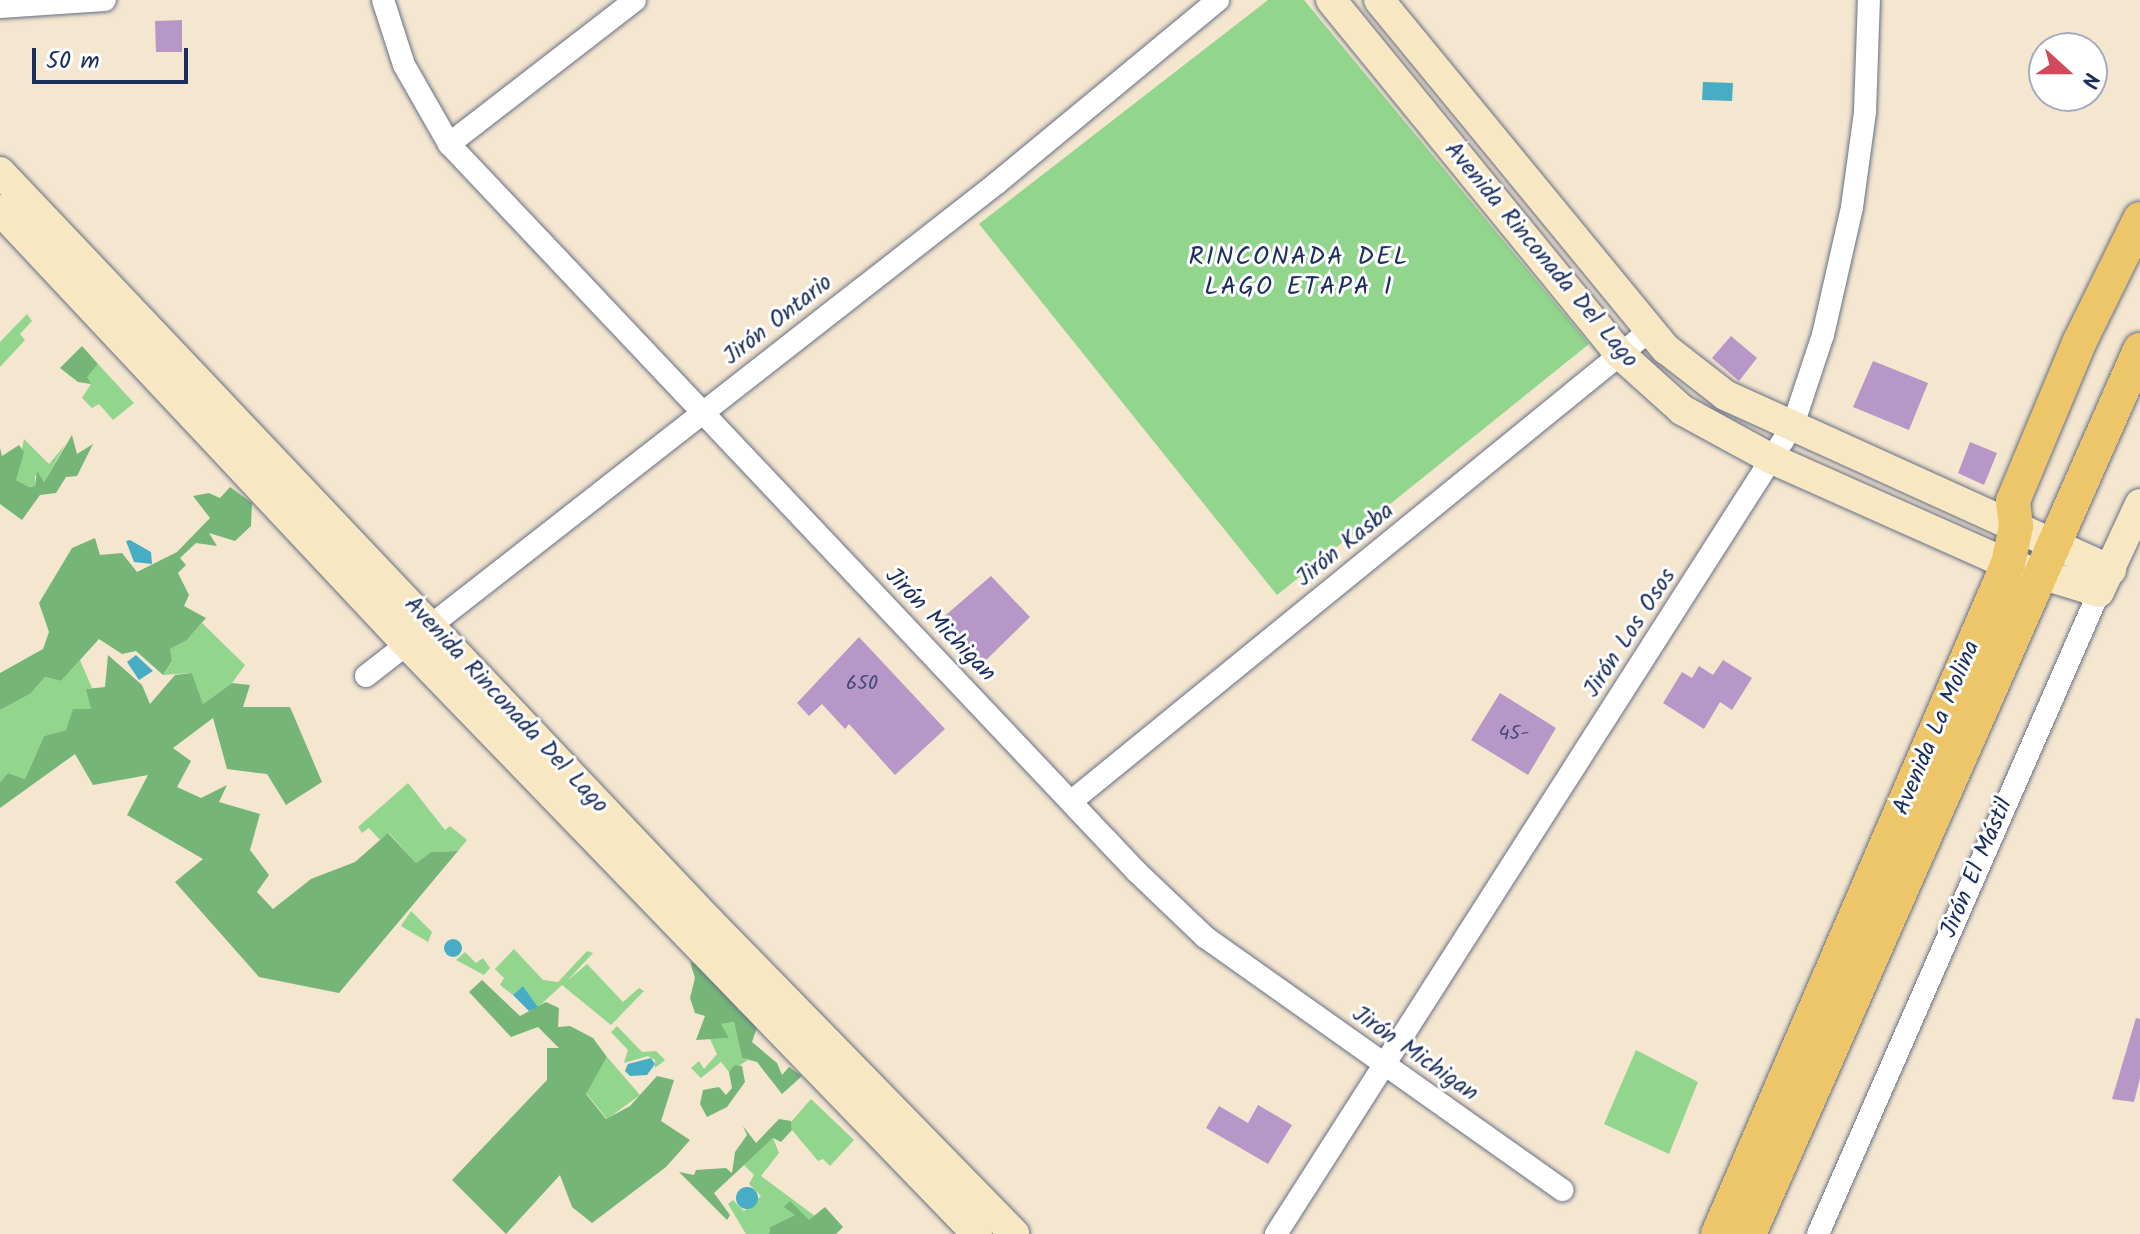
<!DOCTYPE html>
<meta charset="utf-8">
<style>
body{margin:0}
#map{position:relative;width:2140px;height:1234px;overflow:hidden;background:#f4e6cf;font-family:Kalam,sans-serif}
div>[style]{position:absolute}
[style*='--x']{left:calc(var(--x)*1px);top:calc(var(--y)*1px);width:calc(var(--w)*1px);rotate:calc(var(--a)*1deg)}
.green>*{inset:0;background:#92d58d}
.forest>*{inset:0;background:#75b678}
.water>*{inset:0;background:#46adc5}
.round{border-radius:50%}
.building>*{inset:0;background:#b697c7}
.roads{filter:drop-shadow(0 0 2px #676f86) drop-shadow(0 0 2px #676f86)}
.street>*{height:22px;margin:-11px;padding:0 11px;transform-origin:11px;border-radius:11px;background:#fff}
.secondary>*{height:30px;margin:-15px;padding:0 15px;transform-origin:15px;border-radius:15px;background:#f7e8c3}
.primary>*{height:34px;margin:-17px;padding:0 17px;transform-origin:17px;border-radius:17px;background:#ecc669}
span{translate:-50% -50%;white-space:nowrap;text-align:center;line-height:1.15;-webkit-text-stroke:6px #fff;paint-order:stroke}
.number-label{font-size:20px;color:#424978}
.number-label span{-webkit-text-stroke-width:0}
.street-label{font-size:24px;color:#1b2f5e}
.neighbourhood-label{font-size:26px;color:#1b2f5e;letter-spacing:2px}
.north{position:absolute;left:2028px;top:32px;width:80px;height:80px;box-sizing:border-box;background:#fff;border:2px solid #a4acbf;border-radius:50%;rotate:111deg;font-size:22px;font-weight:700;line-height:32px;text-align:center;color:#1b2f5e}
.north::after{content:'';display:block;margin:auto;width:28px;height:36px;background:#d1495b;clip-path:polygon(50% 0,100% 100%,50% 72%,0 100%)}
.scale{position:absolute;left:32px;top:48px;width:156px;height:36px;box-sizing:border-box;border:4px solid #1b2f5e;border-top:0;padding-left:10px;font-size:24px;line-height:28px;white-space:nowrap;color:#1b2f5e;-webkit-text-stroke:6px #fff;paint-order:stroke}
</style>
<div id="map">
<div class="green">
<i style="clip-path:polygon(1268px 0,1304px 0,1589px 344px,1277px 595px,979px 224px)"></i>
<i style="clip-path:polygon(27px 314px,32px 321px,20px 334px,25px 340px,0 367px,0 342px)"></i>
<i style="clip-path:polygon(98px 364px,134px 403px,113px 420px,99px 404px,92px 408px,82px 398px,91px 384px,86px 377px)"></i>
<i style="clip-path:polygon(24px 439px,49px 464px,65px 445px,44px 482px,35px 475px,35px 486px,28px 487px,16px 480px)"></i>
<i style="clip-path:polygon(202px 623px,245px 665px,232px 683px,203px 704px,192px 673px,163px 675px,172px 662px,170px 649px,187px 640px)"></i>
<i style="clip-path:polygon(80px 660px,92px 688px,87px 689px,91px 709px,66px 730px,44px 736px,25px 779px,8px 773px,0 782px,0 710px,30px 694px,45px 677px,61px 681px)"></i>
<i style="clip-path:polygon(408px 783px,445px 830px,450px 826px,467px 840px,458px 851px,431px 852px,416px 863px,389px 833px,380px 840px,369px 828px,362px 833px,358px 827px)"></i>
<i style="clip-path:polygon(411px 911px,432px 932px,428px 942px,401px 926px)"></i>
<i style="clip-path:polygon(514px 949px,543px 980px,558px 982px,587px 951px,593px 953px,567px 981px,587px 964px,623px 1002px,639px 988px,644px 991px,611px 1025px,562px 985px,538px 1007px,523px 986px,513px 995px,500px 985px,504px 978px,495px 969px)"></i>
<i style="clip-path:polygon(465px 952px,476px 963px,483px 958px,490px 968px,484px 975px,456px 960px)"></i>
<i style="clip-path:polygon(734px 1022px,742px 1058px,748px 1060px,729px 1072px,721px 1062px,701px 1078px,691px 1068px,699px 1061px,704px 1069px,717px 1054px,710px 1039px,728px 1038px,720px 1024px)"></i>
<i style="clip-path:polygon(617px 1026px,642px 1052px,656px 1051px,665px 1060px,655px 1068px,655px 1060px,648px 1056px,624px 1063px,628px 1050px,611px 1032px)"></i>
<i style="clip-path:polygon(1636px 1050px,1698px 1082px,1669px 1154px,1604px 1124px)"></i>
<i style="clip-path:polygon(607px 1057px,640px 1095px,607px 1119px,586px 1093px)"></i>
<i style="clip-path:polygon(811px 1099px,854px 1140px,830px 1166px,823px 1159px,818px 1161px,792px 1130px,791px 1122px)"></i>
<i style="clip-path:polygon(773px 1138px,779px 1153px,761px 1176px,815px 1216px,809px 1221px,795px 1215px,770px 1227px,769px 1234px,746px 1234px,728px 1204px,733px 1200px,744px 1211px,761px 1196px,749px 1184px,754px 1175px,744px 1165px)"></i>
</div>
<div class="forest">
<i style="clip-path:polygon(82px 346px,98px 364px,87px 377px,91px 384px,78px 382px,60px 368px)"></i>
<i style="clip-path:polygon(72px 435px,77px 454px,93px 444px,77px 476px,66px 477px,56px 493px,40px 495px,22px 520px,0 504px,0 448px,2px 456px,19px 445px,24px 452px,16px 480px,29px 487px,35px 486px,37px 471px,44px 482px)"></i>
<i style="clip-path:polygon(230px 487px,252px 503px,251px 526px,235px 541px,209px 533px,217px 546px,196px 543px,180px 558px,186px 565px,178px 573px,189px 595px,184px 606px,206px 618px,187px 640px,170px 649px,172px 661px,163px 675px,136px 651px,122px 654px,99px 639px,61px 681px,45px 677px,30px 694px,0 710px,0 673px,43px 649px,49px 632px,39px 603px,72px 548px,95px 538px,100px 555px,122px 553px,137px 572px,177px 552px,210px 518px,193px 496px,209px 493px,220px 498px)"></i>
<i style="clip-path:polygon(108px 655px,142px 685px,150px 704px,175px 675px,192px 673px,203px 704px,232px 683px,250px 685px,243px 707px,290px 707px,322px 782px,286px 805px,267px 774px,227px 769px,213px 718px,173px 748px,191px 761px,177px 787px,201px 798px,227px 785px,219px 802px,260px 814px,250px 850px,269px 875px,257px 892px,273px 909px,311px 879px,355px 862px,388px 833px,416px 863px,431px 852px,458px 851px,339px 993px,259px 977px,175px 882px,203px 859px,127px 815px,148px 775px,93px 785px,75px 754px,0 808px,0 782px,8px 773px,25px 779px,44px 736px,66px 730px,73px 709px,91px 709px,86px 689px,105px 687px)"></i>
<i style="clip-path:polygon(690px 962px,703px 967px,732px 994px,738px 1010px,759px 1022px,752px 1042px,777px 1063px,782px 1075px,789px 1067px,802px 1076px,782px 1094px,757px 1062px,742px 1058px,734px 1022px,721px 1024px,729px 1038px,696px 1040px,705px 1016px,695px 1013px,690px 998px,695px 978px)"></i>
<i style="clip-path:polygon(482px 980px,520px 1016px,546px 1002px,559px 1008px,558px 1027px,570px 1026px,593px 1038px,607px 1057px,586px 1094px,606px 1119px,630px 1106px,657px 1076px,674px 1080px,661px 1121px,690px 1140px,666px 1167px,592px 1223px,572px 1207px,560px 1175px,506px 1234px,452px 1180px,547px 1080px,547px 1048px,559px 1048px,538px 1027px,511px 1037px,469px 992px)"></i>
<i style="clip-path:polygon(735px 1065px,742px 1066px,745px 1082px,727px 1107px,707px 1117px,700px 1104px,703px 1090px,719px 1087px,726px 1095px,732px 1088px,729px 1072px)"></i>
<i style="clip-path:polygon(779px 1119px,791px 1121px,792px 1130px,781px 1142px,773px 1138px,714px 1193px,730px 1215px,727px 1220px,679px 1172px,694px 1175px,696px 1170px,726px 1168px,732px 1173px,735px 1152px,747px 1135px,743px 1126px,756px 1143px)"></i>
<i style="clip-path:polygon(790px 1201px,809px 1220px,825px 1207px,843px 1227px,836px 1234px,769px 1234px,770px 1227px,795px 1215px,784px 1207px)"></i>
</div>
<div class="water">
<i style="clip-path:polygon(1703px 82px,1733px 83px,1732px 101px,1702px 100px)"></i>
<i style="clip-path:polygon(130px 540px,151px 552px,152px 564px,134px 562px,126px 541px)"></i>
<i style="clip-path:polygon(136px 655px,153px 671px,139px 680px,127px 662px)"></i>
<i class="round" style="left:444px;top:939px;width:18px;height:18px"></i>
<i style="clip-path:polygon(523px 986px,538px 1007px,529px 1011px,513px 995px)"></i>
<i style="clip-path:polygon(651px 1058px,655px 1064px,647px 1075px,630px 1076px,625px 1071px,628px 1064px)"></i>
<i class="round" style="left:736px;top:1187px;width:22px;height:22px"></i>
</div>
<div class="building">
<i style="clip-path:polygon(182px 20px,182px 52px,156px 52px,155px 21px)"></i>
<i style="clip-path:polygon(1731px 336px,1757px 358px,1739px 381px,1712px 358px)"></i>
<i style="clip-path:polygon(1873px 361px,1928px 383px,1909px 430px,1853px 407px)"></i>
<i style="clip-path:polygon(1970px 442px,1997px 453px,1984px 485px,1958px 473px)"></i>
<i style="clip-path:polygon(991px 576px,1030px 617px,982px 664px,940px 620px)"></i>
<i style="clip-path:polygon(859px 637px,945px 729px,895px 775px,849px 724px,845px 729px,822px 704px,809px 716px,797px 703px)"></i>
<i style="clip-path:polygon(1723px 660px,1752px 678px,1732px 710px,1720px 702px,1704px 729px,1663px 703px,1682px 672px,1692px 678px,1699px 666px,1713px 675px)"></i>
<i style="clip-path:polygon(1500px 693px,1556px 728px,1528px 775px,1471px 740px)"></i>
<i style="clip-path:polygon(2136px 1018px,2140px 1019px,2140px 1078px,2134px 1102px,2112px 1099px)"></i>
<i style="clip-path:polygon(1258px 1105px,1292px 1125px,1268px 1164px,1206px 1128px,1219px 1106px,1248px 1123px)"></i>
</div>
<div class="roads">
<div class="street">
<i style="--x:383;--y:0;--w:68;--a:72.1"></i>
<i style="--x:404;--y:65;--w:91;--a:60.3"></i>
<i style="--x:449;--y:144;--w:1002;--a:46.62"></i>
<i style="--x:1137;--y:872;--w:94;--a:43.7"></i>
<i style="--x:1205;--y:937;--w:438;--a:35.3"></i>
<i style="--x:0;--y:7;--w:105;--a:-3.8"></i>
<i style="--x:449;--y:144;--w:235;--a:-37.7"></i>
<i style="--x:366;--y:676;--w:801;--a:-38"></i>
<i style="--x:997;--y:183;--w:287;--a:-39.6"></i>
<i style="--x:1073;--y:800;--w:744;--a:-39.16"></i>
<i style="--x:1276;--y:1234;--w:960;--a:-57.42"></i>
<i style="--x:1793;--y:425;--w:95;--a:-71.6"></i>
<i style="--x:1823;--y:335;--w:131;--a:-77.2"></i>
<i style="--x:1852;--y:207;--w:96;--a:-82.2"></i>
<i style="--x:1865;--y:112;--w:112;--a:-88"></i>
<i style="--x:1818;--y:1234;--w:701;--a:-66.36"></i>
</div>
<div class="secondary">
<i style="--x:1331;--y:0;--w:458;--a:50.8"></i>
<i style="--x:1621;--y:355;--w:82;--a:42"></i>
<i style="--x:1682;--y:410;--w:102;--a:28.6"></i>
<i style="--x:1772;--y:459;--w:258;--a:24"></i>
<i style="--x:2008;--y:564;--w:95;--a:17.1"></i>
<i style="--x:2099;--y:592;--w:97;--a:-65"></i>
<i style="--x:1379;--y:0;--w:452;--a:50.6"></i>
<i style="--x:1666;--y:349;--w:75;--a:37.9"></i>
<i style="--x:1725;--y:395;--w:424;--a:24.4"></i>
<i style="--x:0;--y:172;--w:1031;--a:46.57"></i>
<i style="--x:709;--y:921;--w:437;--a:45.7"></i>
<i style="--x:0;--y:210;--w:592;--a:46.85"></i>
<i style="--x:405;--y:642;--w:823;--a:45.98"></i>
</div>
<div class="primary">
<i style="--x:1718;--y:1234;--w:730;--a:-66.6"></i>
<i style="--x:2008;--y:564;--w:39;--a:-78"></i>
<i style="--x:2016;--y:526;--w:25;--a:-97"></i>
<i style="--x:2013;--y:501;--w:173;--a:-67.3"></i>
<i style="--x:2080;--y:341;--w:136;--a:-63.8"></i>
<i style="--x:1749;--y:1234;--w:967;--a:-66.14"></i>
</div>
</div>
<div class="number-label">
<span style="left:862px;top:684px">650</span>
<span style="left:1514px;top:734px">45-</span>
</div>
<div class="street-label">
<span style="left:1541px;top:255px;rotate:50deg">Avenida Rinconada Del Lago</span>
<span style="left:778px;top:320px;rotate:-38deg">Jirón Ontario</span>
<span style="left:1345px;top:545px;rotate:-39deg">Jirón Kasba</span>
<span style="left:940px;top:625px;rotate:46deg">Jirón Michigan</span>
<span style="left:1630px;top:633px;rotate:-57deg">Jirón Los Osos</span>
<span style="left:506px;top:705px;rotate:47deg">Avenida Rinconada Del Lago</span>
<span style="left:1937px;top:728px;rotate:-67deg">Avenida La Molina</span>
<span style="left:1977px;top:868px;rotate:-67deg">Jirón El Mástil</span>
<span style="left:1415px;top:1054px;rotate:35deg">Jirón Michigan</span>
</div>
<div class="neighbourhood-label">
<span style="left:1299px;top:273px">RINCONADA DEL<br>LAGO ETAPA I</span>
</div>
<div class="north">N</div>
<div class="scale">50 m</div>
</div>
